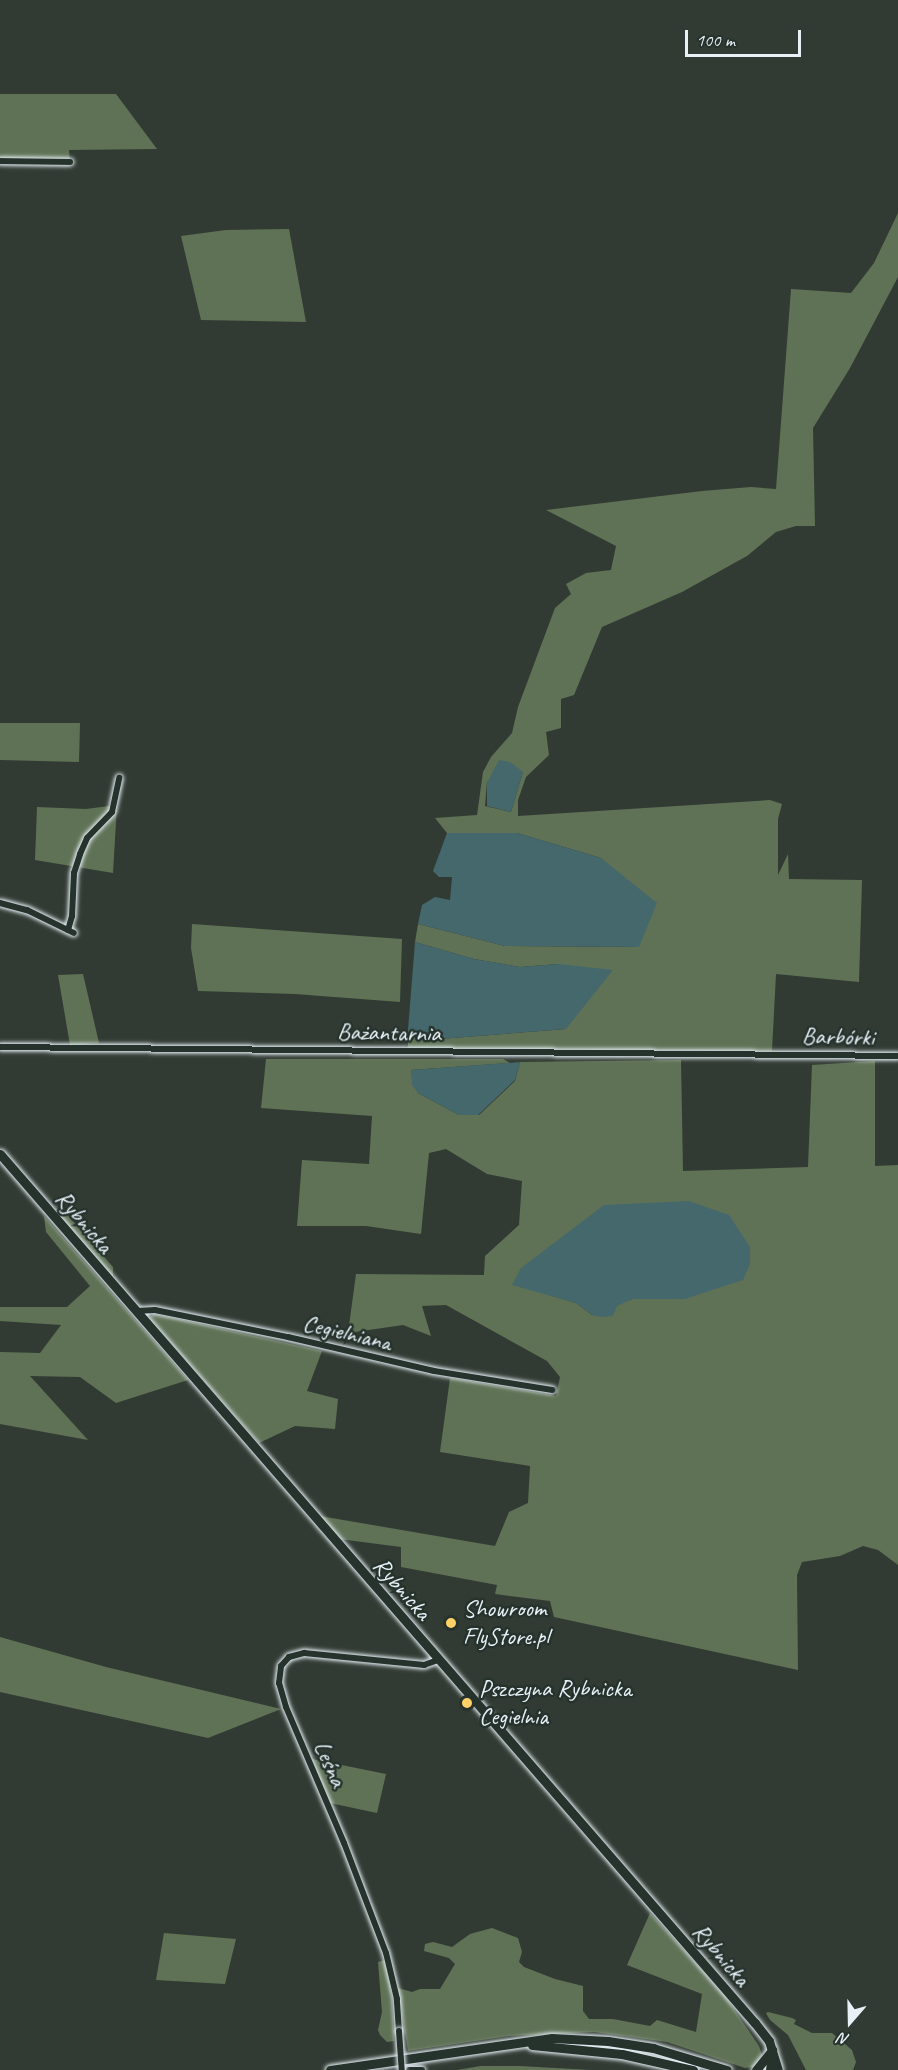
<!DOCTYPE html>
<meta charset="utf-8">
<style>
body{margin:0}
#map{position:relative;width:898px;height:2070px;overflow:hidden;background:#323b33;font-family:Caveat,sans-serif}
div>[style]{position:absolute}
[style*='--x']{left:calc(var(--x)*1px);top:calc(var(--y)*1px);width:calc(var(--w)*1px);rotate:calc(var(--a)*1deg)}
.green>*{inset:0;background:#5f7255}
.water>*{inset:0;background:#45686c}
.roads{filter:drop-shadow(0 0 2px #e8f1f8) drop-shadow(0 0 2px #e8f1f8)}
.street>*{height:6px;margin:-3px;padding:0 3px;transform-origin:3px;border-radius:3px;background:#26332d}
.secondary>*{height:9px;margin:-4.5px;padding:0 4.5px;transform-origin:4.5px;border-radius:4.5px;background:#26332d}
.bridges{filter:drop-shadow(0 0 2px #e8f1f8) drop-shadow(0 0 2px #e8f1f8)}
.street-bridge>*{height:6px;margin:-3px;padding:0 3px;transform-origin:3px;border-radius:3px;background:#26332d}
.dots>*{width:16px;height:16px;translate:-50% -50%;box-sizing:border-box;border:3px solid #26332d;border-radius:50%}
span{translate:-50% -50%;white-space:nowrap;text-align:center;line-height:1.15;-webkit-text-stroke:5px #26332d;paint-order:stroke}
.street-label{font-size:24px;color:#e8f1f8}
.poi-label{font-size:24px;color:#e8f1f8}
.left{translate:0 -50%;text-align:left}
.north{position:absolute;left:820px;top:1992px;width:60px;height:60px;-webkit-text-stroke:4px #26332d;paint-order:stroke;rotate:200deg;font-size:16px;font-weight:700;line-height:24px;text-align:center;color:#e8f1f8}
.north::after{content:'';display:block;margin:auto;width:21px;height:27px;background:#e8f1f8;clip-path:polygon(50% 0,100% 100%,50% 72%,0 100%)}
.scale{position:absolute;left:685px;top:30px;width:116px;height:27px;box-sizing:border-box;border:3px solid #e8f1f8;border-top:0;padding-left:8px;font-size:18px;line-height:21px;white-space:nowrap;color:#e8f1f8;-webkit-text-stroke:4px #26332d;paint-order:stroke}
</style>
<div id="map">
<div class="green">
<i style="clip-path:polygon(0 94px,116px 94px,157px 149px,69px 150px,70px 162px,0 163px)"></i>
<i style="clip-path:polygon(evenodd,898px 213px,898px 277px,850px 368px,813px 428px,815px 526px,796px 526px,776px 532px,747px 556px,682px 592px,602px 627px,574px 695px,561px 699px,561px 728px,546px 732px,549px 755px,526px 777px,518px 800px,518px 816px,770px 800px,782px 804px,778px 819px,778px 875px,788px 854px,789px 879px,862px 880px,859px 982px,776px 974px,772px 1051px,408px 1048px,408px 1030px,427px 1040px,566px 1029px,559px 964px,520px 967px,474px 959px,415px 942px,418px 924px,505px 946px,639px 947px,601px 858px,517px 833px,447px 833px,435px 818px,477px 815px,483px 772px,491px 757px,512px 733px,518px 707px,555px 608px,571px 594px,566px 584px,586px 573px,611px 570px,616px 546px,546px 510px,702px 491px,751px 487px,776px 489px,791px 289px,851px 293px,874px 263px,898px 213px,523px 772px,511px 812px,485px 806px,487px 782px,523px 772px)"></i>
<i style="clip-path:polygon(289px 229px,306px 322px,201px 320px,181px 236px,226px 230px)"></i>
<i style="clip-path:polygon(0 723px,80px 723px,79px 762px,0 760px)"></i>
<i style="clip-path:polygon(117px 805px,113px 873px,35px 860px,37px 807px,86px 809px)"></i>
<i style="clip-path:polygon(192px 924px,402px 939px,400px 1002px,295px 994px,198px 991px,191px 948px)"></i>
<i style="clip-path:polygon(83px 974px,99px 1043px,70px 1045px,58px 975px)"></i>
<i style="clip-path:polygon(evenodd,266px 1059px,503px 1059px,510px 1063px,411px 1070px,418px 1093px,459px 1115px,479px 1115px,515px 1081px,520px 1062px,681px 1060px,683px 1171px,808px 1167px,812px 1065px,875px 1061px,875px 1166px,898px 1165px,898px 1565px,878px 1550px,863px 1546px,840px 1556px,802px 1562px,797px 1575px,798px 1670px,554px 1617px,550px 1601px,495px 1594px,497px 1585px,401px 1567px,401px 1547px,339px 1539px,320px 1516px,495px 1546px,509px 1512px,528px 1503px,530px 1466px,440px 1452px,450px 1378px,556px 1396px,560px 1377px,547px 1361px,446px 1305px,422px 1306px,431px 1336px,403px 1325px,348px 1333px,356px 1274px,484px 1275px,485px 1256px,519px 1225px,522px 1181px,487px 1174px,446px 1149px,429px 1153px,421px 1234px,366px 1226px,297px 1226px,302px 1160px,369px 1164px,372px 1116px,261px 1108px,266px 1059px,512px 1284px,685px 1299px,632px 1299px,592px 1315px,576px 1303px,512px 1284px)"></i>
<i style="clip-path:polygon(66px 1213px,113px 1267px,113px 1277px,59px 1217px)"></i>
<i style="clip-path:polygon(44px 1216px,188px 1380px,116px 1403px,80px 1377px,30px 1376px,88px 1440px,0 1424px,0 1352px,40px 1353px,61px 1325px,0 1321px,0 1307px,67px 1307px,90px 1286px,46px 1232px)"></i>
<i style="clip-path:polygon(154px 1314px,322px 1351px,307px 1391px,338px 1399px,335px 1429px,295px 1426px,259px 1443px,149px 1318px)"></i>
<i style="clip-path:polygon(0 1637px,106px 1667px,281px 1709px,208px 1738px,0 1692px)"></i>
<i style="clip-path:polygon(312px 1759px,386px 1774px,377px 1813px,330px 1803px)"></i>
<i style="clip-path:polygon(650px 1913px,725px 1996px,759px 2046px,762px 2055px,754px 2067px,745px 2068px,667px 2042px,594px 2032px,509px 2036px,408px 2051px,398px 1988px,412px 1992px,420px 1989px,440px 1989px,455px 1964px,449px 1958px,424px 1951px,425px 1944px,433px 1942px,452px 1947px,470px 1934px,492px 1928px,518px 1938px,522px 1952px,519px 1962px,524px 1967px,555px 1979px,583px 1986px,583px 2011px,589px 2019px,613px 2019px,650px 2026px,657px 2020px,696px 2032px,702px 1994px,627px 1965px)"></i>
<i style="clip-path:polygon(164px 1933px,236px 1939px,225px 1984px,156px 1980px)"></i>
<i style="clip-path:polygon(385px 1960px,392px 1997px,394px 2041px,387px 2042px,380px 2035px,378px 2030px,382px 2012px,378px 1962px)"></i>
<i style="clip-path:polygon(768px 2012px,792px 2018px,796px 2020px,794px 2024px,812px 2033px,832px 2033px,852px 2050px,856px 2062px,853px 2070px,806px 2070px,788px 2035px,770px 2020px,766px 2013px)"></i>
<i style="clip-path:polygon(481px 2066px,520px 2066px,591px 2070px,457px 2070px)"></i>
</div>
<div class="water">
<i style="clip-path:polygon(499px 760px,510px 762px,523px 772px,511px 812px,487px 806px,487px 783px)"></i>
<i style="clip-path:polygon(447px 833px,517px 833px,601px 858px,657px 903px,639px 947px,505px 946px,418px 924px,422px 905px,435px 897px,450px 900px,452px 877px,439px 877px,433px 871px)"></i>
<i style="clip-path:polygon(415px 942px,474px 959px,520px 967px,559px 964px,613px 970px,566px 1029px,427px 1040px,408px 1030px)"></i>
<i style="clip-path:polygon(520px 1062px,515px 1080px,478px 1115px,459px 1115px,418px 1093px,412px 1085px,411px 1070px)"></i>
<i style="clip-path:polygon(689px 1201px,729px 1215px,750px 1247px,750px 1264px,743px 1280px,685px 1299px,632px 1299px,617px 1306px,613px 1316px,601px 1317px,592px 1315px,576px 1303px,512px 1285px,521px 1268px,604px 1205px)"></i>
</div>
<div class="roads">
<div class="street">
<i style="--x:0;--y:161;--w:70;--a:0.8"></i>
<i style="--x:0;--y:903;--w:28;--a:15"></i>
<i style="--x:27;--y:910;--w:52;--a:26.1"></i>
<i style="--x:68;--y:930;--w:15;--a:-74"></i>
<i style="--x:72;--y:916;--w:43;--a:-87.3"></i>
<i style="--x:74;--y:873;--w:20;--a:-72"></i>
<i style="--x:80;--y:854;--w:17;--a:-66"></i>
<i style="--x:87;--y:838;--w:36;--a:-46"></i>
<i style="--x:112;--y:812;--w:35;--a:-78"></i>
<i style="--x:0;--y:1047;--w:898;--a:0.57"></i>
<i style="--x:136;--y:1311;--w:19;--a:-3"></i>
<i style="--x:155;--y:1310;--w:136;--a:11.5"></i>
<i style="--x:288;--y:1337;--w:150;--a:13.1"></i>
<i style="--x:434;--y:1371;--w:120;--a:9.1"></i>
<i style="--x:399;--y:2031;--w:32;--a:-94"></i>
<i style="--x:397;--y:1999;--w:47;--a:-103.4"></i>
<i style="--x:386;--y:1953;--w:118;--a:-110.9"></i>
<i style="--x:344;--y:1843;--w:148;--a:-113.1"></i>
<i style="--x:286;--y:1707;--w:25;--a:-106"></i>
<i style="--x:279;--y:1683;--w:17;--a:-83"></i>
<i style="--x:281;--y:1666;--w:12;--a:-48"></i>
<i style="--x:289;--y:1657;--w:16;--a:-15"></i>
<i style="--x:304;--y:1653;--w:121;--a:5.7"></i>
<i style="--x:424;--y:1665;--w:15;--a:-20"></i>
<i style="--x:409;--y:2070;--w:13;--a:0"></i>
</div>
<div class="secondary">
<i style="--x:0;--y:1154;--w:1151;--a:49.02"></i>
<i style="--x:755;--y:2023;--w:23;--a:52"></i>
<i style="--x:769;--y:2041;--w:30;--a:73"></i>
<i style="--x:532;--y:2045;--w:90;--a:5.7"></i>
<i style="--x:622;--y:2054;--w:73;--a:12.7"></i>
<i style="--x:330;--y:2070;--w:224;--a:-8.2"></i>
<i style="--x:552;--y:2038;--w:56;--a:3.1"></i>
<i style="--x:608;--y:2041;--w:46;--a:8.8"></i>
<i style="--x:653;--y:2048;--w:77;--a:16.6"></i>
<i style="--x:756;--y:2070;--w:26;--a:-51"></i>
<i style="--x:770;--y:2070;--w:18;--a:-84"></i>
</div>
</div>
<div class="bridges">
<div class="street-bridge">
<i style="--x:399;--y:2031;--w:39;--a:86"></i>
</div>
</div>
<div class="dots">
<i style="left:451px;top:1623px;background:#ffd166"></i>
<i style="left:467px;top:1703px;background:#ffd166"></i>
</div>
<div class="street-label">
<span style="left:389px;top:1033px;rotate:1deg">Bażantarnia</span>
<span style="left:838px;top:1037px;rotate:1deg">Barbórki</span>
<span style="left:84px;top:1222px;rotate:49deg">Rybnicka</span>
<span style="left:347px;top:1333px;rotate:13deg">Cegielniana</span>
<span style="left:402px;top:1589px;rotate:49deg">Rybnicka</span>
<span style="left:330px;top:1764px;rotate:67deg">Leśna</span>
<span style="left:721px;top:1955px;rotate:49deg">Rybnicka</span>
</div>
<div class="poi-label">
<span class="left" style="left:463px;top:1623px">Showroom<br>FlyStore.pl</span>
<span class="left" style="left:479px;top:1703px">Pszczyna Rybnicka<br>Cegielnia</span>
</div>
<div class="north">N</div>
<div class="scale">100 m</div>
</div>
